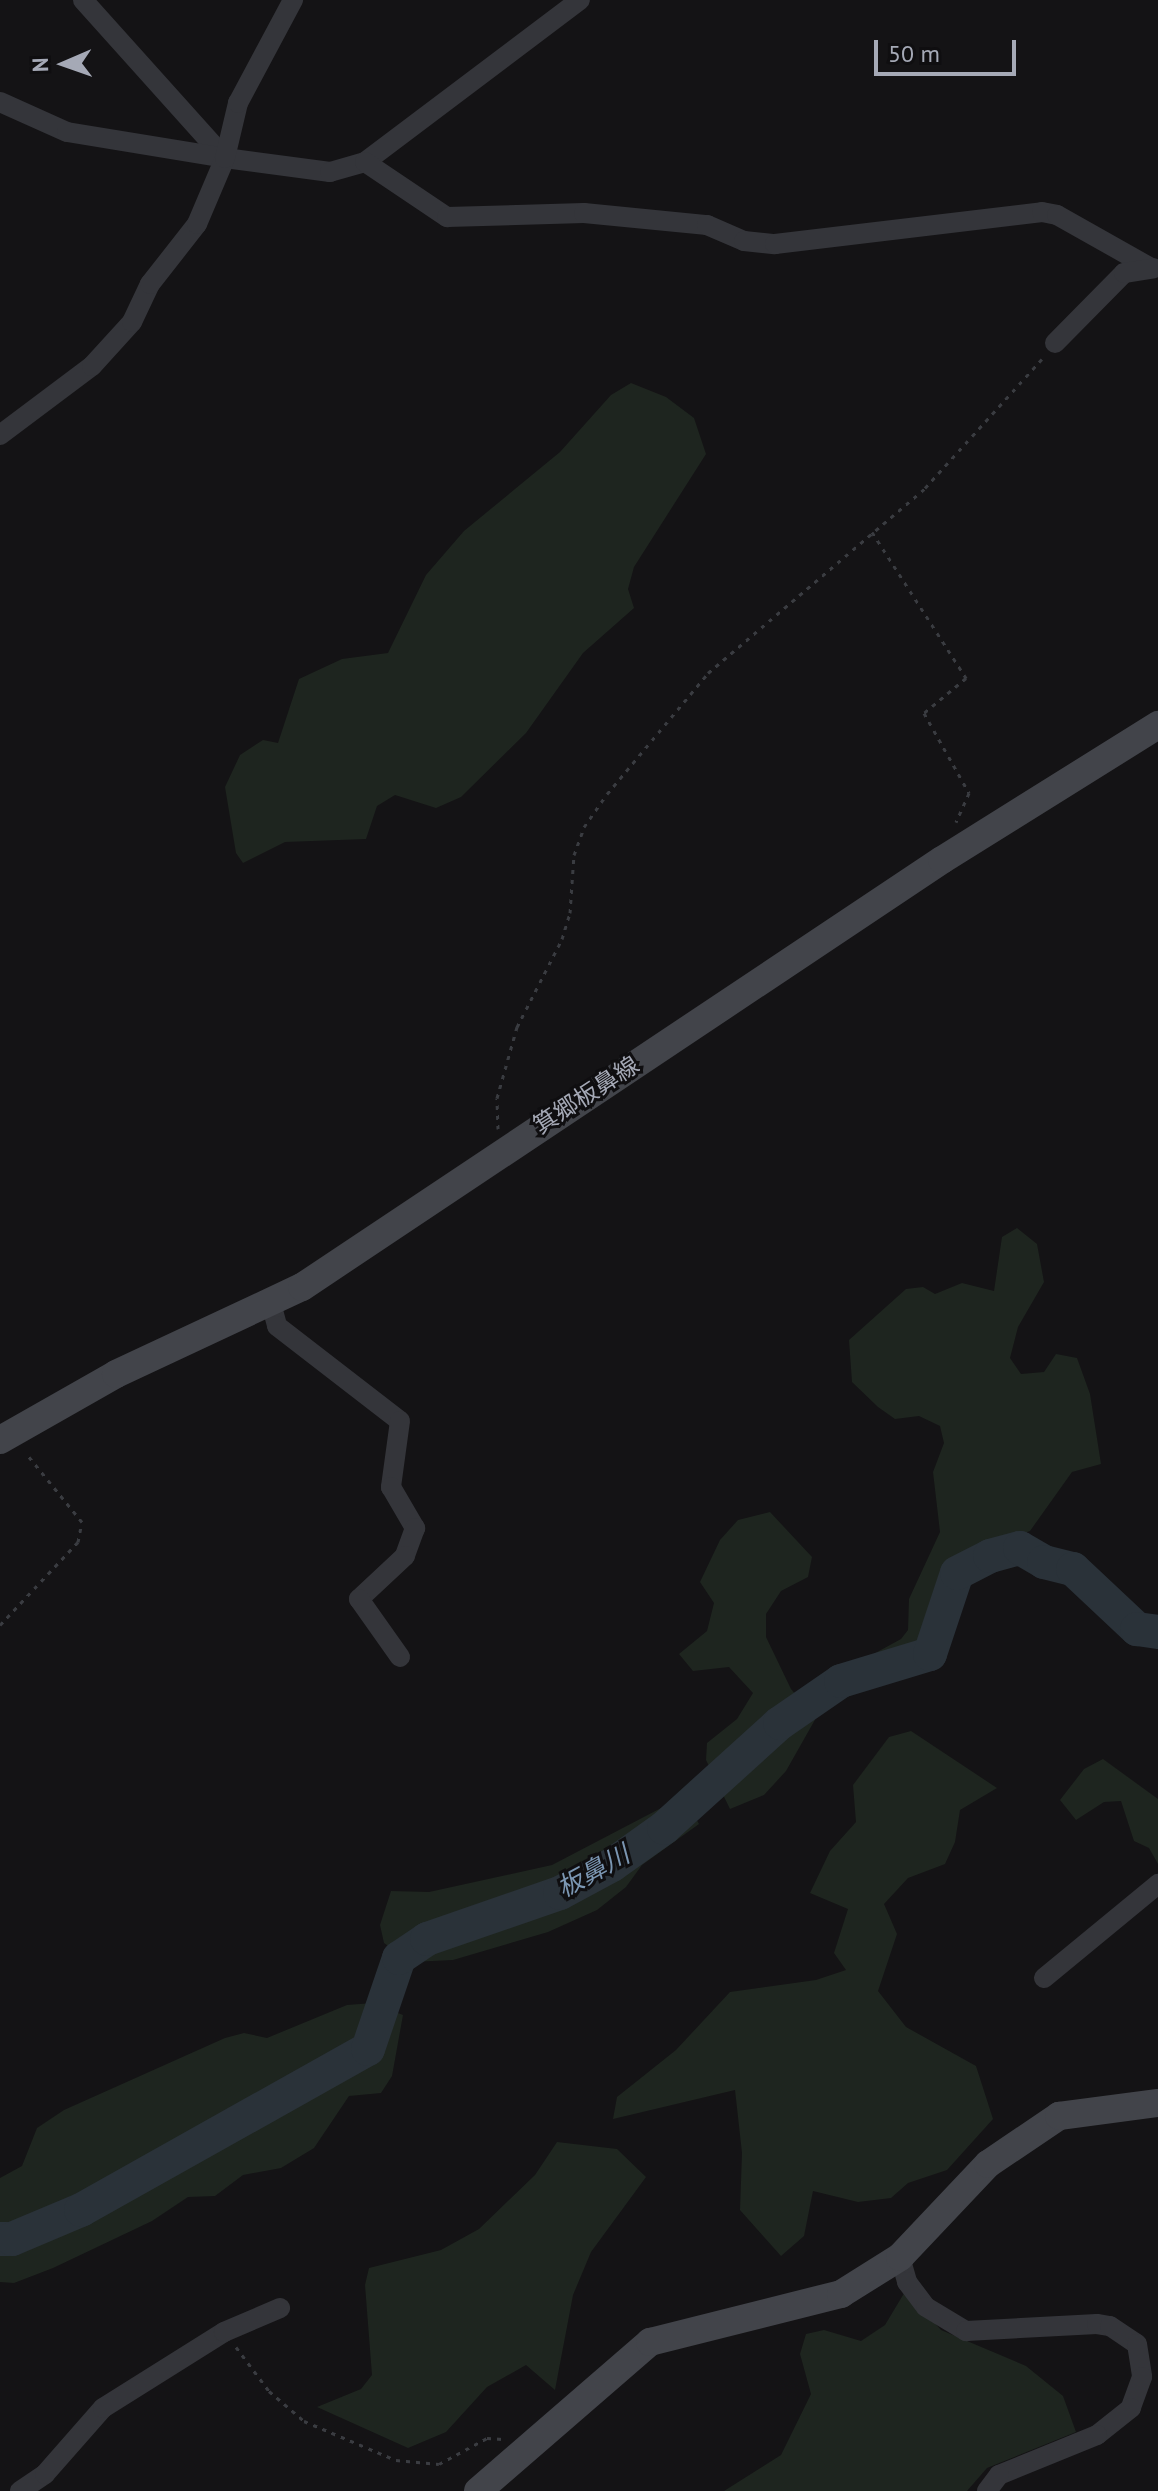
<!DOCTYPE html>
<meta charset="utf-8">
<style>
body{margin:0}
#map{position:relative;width:1158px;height:2491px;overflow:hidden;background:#141315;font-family:"PT Sans","Noto Sans JP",sans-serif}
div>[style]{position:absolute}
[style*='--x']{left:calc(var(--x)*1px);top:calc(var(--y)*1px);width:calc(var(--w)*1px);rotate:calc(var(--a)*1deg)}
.green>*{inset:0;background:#1e251f}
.river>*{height:34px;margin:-17px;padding:0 17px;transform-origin:17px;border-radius:17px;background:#2a3239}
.path>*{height:3px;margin-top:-1.5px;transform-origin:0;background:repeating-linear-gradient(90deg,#3a3c41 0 4px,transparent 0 10px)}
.street>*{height:20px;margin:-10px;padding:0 10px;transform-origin:10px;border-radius:10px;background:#34353a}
.secondary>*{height:28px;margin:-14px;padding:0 14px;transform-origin:14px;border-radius:14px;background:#42444a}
span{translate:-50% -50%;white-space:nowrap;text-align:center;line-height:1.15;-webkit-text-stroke:6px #0f0e10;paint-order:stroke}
.street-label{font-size:24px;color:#a5a9b6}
.water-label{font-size:26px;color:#7b96b2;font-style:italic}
.north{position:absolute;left:24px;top:24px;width:80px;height:80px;-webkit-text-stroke:6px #0f0e10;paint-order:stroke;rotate:268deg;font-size:22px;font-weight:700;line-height:32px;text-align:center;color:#a5a9b6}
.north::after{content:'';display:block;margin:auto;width:28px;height:36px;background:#a5a9b6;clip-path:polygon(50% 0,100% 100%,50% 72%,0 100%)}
.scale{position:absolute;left:874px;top:40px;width:142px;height:36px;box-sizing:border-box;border:4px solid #a5a9b6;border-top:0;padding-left:10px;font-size:24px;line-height:28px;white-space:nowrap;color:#a5a9b6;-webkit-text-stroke:6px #0f0e10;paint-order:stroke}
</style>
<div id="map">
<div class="green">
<i style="clip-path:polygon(631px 383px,666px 397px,694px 418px,706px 454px,634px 567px,628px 589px,634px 608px,583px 653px,526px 733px,461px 797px,436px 808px,395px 795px,377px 806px,366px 839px,285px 842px,243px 863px,236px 853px,225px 787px,240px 755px,263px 740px,278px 743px,299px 679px,342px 659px,388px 653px,426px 575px,464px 531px,560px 452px,611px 395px)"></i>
<i style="clip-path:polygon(1017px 1228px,1037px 1244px,1044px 1282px,1018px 1327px,1010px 1358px,1021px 1374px,1044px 1372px,1056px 1354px,1077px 1358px,1090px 1394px,1101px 1464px,1072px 1472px,1030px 1531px,952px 1560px,925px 1640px,906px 1659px,830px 1695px,824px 1681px,901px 1639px,908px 1630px,909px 1599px,940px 1532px,933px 1472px,944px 1443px,940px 1426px,919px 1416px,895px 1419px,878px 1407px,852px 1382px,849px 1340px,906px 1289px,923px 1287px,935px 1294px,962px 1283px,994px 1291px,1002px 1237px)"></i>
<i style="clip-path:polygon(770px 1512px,812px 1557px,808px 1577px,781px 1591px,766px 1614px,766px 1637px,791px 1689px,816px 1718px,786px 1771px,764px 1795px,730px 1809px,706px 1760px,707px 1743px,737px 1719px,753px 1693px,729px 1667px,693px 1671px,679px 1654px,707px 1631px,714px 1603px,700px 1582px,720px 1540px,738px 1520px)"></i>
<i style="clip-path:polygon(911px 1731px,997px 1788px,960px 1810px,955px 1842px,945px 1864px,908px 1878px,884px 1904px,897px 1934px,878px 1991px,906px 2027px,976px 2066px,993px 2119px,947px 2170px,908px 2183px,891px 2198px,858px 2202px,813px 2191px,804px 2236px,781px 2256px,740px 2210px,742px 2153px,735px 2090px,613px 2119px,617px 2097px,676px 2050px,730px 1992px,816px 1980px,846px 1970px,834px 1953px,848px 1909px,810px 1893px,830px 1851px,856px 1822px,853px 1785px,889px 1737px)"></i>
<i style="clip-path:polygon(1103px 1759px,1158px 1799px,1158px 1864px,1149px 1848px,1134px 1841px,1121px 1801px,1104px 1802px,1076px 1820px,1060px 1800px,1084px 1769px)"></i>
<i style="clip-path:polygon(684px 1796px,699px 1824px,642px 1865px,626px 1887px,597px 1910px,548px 1932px,453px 1960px,411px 1962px,384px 1943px,380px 1925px,391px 1891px,429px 1892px,552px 1865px)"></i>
<i style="clip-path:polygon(373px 2003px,403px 2015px,392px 2076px,381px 2093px,349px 2096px,314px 2148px,281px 2168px,243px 2175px,215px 2196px,188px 2197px,152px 2221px,53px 2268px,14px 2283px,0 2282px,0 2178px,22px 2166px,37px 2128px,64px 2110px,225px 2038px,244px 2033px,267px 2038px,347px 2005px)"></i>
<i style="clip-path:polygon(557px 2142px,617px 2149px,646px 2177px,591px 2252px,573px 2295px,555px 2390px,526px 2365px,487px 2387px,446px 2432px,408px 2448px,317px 2407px,361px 2389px,372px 2375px,365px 2285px,369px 2268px,441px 2250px,479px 2229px,535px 2175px)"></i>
<i style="clip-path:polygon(906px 2290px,941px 2330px,1026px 2366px,1063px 2396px,1076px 2432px,987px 2468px,967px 2491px,724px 2491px,781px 2455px,811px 2394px,800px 2354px,806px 2334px,824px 2330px,861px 2341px,885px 2325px)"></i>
</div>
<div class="river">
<i style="--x:0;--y:2239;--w:12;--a:0"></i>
<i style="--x:12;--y:2239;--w:75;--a:-22.8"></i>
<i style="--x:81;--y:2210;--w:329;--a:-29.3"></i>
<i style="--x:368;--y:2049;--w:96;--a:-71.2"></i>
<i style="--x:399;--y:1958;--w:34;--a:-34"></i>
<i style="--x:427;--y:1939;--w:141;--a:-19.1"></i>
<i style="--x:560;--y:1893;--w:59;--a:-28.3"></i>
<i style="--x:612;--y:1865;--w:64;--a:-35.4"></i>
<i style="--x:664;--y:1828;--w:156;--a:-42.2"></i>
<i style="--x:780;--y:1723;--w:74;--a:-34.5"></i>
<i style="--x:841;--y:1681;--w:93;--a:-16.9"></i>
<i style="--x:930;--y:1654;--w:85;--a:-71.6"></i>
<i style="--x:957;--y:1573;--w:37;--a:-27"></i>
<i style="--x:990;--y:1556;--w:31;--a:-15"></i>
<i style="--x:1020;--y:1548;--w:28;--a:30"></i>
<i style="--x:1044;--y:1562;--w:30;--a:14"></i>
<i style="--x:1073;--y:1569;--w:88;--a:43.2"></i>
<i style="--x:1137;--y:1629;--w:21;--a:8"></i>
</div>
<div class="path">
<i style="--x:872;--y:532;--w:174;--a:57.2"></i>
<i style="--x:966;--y:678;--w:55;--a:140.2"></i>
<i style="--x:924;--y:713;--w:92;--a:60.6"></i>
<i style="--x:969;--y:793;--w:32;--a:114"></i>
<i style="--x:498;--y:1129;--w:31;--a:-92"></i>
<i style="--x:497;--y:1098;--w:74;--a:-74.3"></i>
<i style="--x:517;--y:1027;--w:99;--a:-62.9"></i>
<i style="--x:562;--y:939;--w:27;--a:-73"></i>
<i style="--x:570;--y:913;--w:58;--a:-86.1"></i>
<i style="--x:574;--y:855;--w:30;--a:-70"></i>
<i style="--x:584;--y:827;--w:40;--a:-55.1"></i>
<i style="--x:607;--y:794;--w:158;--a:-50.1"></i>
<i style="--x:708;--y:673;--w:285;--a:-40.4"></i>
<i style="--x:925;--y:488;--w:174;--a:-47.8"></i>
<i style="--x:0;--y:1625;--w:114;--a:-46.8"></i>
<i style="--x:78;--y:1542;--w:20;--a:-79"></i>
<i style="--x:82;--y:1522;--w:89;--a:-129.1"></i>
<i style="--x:236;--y:2347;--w:55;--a:53.1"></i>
<i style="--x:269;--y:2391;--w:46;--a:40.6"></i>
<i style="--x:304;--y:2421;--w:100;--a:23"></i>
<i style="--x:396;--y:2460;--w:43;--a:5.3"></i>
<i style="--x:439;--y:2464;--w:55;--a:-28.4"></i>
<i style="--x:487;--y:2438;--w:16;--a:4"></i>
</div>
<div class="street">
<i style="--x:83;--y:0;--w:212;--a:48.1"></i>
<i style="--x:225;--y:158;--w:106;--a:7.6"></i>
<i style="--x:330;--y:172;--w:36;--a:-16"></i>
<i style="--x:365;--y:162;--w:269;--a:-37"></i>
<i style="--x:0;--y:102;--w:73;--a:24.1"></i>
<i style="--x:67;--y:132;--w:160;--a:9.3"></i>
<i style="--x:365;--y:162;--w:99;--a:33.9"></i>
<i style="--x:447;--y:217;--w:137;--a:-1.7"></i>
<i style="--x:584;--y:213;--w:124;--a:5.6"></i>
<i style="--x:707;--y:225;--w:40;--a:23.4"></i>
<i style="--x:744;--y:241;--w:31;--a:6"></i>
<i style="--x:775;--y:244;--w:269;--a:-6.8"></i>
<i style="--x:1042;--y:212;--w:15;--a:11"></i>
<i style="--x:1057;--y:215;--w:108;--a:29.4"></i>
<i style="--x:1055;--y:343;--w:98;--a:-45.4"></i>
<i style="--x:1124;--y:273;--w:30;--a:-9"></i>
<i style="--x:0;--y:435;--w:115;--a:-36.9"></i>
<i style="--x:92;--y:366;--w:59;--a:-47.7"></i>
<i style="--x:132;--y:322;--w:42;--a:-64.7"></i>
<i style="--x:150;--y:284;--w:76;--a:-51.9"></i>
<i style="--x:197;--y:224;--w:72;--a:-67"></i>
<i style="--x:225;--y:158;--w:57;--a:-76.7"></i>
<i style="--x:238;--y:103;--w:117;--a:-61.9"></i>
<i style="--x:271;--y:1303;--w:24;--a:75"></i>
<i style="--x:277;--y:1326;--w:155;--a:37.7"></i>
<i style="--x:400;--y:1421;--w:67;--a:97.8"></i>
<i style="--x:391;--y:1487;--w:48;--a:59.7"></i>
<i style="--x:415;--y:1528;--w:30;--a:110"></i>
<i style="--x:405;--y:1556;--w:63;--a:136.9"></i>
<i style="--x:359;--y:1599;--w:71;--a:54.7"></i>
<i style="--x:1044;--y:1978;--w:148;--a:-39.5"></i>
<i style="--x:900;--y:2257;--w:26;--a:74"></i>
<i style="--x:907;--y:2282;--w:31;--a:53"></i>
<i style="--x:926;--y:2307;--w:47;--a:31"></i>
<i style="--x:966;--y:2331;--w:131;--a:-3.1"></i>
<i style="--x:1097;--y:2324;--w:13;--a:9"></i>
<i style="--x:1110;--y:2326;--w:32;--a:34"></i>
<i style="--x:1137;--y:2344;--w:33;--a:81"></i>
<i style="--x:1142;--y:2377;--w:33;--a:110"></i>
<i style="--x:1131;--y:2408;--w:43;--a:141.5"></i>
<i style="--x:1097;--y:2435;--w:106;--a:157.8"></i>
<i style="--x:999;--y:2475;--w:20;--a:127"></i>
<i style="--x:20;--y:2491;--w:30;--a:-34"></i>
<i style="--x:45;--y:2474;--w:88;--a:-48.7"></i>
<i style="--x:103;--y:2408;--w:143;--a:-32.1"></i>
<i style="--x:224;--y:2332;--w:61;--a:-23.2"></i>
</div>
<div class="secondary">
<i style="--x:0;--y:1440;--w:133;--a:-29.6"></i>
<i style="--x:116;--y:1374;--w:205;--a:-25.1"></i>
<i style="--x:302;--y:1287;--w:769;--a:-33.71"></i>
<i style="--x:942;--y:860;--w:255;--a:-32"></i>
<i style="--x:478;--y:2491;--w:228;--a:-40.9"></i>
<i style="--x:650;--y:2342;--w:197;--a:-14.1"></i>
<i style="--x:841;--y:2294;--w:70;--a:-32.1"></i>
<i style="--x:900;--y:2257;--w:128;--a:-46.6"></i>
<i style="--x:988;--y:2164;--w:86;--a:-34.1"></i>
<i style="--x:1059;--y:2116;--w:100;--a:-7.5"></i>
</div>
<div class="street-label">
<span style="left:586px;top:1095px;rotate:-33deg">箕郷板鼻線</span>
</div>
<div class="water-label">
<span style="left:593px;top:1871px;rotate:-29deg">板鼻川</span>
</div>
<div class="north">N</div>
<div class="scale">50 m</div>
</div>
